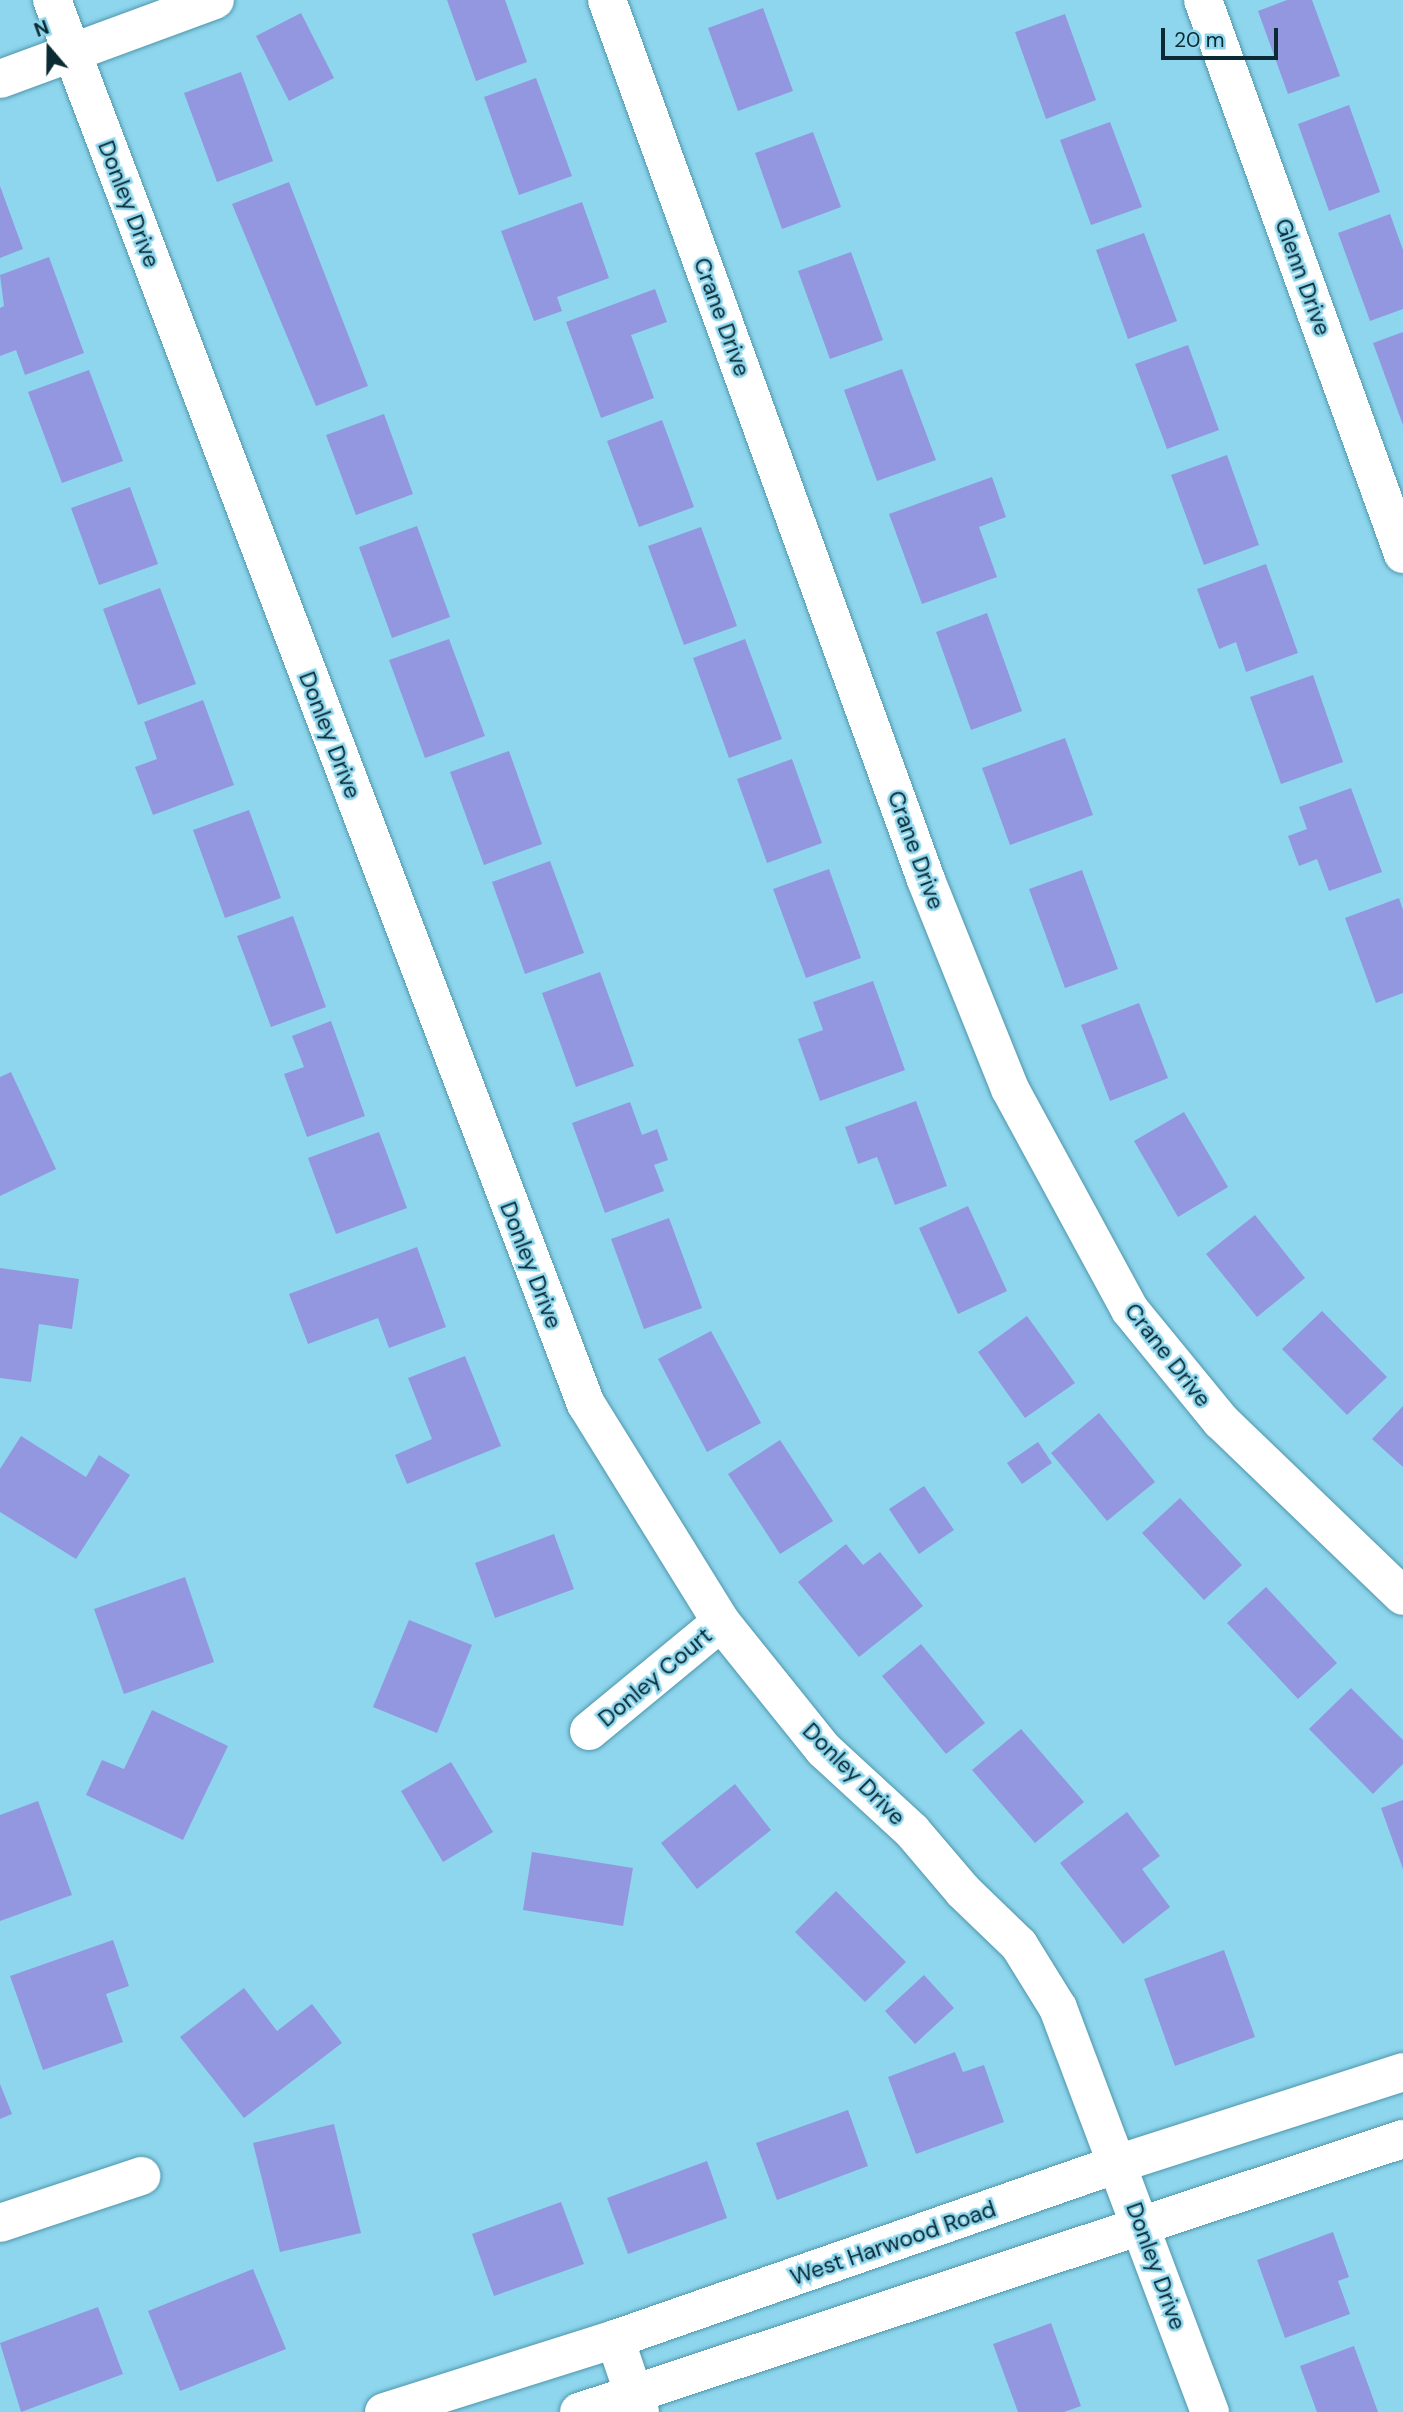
<!DOCTYPE html>
<style>
body{margin:0}
#map{position:relative;width:1403px;height:2412px;overflow:hidden;background:#8ed6ed;font-family:"DM Sans",sans-serif}
div>[style]{position:absolute}
[style*='--x']{left:calc(var(--x)*1px);top:calc(var(--y)*1px);width:calc(var(--w)*1px);rotate:calc(var(--a)*1deg)}
.building>*{inset:0;background:#9397e0}
.roads{filter:drop-shadow(0 0 2px #4f96ac) drop-shadow(0 0 2px #4f96ac)}
.minor>*{height:38px;margin:-19px;padding:0 19px;transform-origin:19px;border-radius:19px;background:#fff}
.major>*{height:38px;margin:-19px;padding:0 19px;transform-origin:19px;border-radius:19px;background:#fff}
span{translate:-50% -50%;white-space:nowrap;text-align:center;line-height:1.15;-webkit-text-stroke:5px #8ed6ed;paint-order:stroke}
.street-label{font-size:23px;color:#0c2a33}
.north{position:absolute;left:14px;top:14px;width:70px;height:70px;-webkit-text-stroke:5px #8ed6ed;paint-order:stroke;rotate:340deg;font-size:19px;font-weight:700;line-height:28px;text-align:center;color:#0c2a33}
.north::after{content:'';display:block;margin:auto;width:24px;height:32px;background:#0c2a33;clip-path:polygon(50% 0,100% 100%,50% 72%,0 100%)}
.scale{position:absolute;left:1161px;top:28px;width:117px;height:32px;box-sizing:border-box;border:4px solid #0c2a33;border-top:0;padding-left:9px;font-size:21px;line-height:24px;white-space:nowrap;color:#0c2a33;-webkit-text-stroke:5px #8ed6ed;paint-order:stroke}
</style>
<div id="map">
<div class="building">
<i style="clip-path:polygon(447px 0,505px 0,527px 62px,476px 81px)"></i>
<i style="clip-path:polygon(1287px 0,1312px 0,1340px 76px,1288px 94px,1258px 11px)"></i>
<i style="clip-path:polygon(763px 8px,793px 91px,738px 111px,708px 28px)"></i>
<i style="clip-path:polygon(301px 13px,334px 78px,289px 101px,256px 36px)"></i>
<i style="clip-path:polygon(1065px 14px,1096px 100px,1046px 119px,1015px 32px)"></i>
<i style="clip-path:polygon(241px 72px,273px 161px,217px 182px,184px 93px)"></i>
<i style="clip-path:polygon(536px 78px,572px 176px,519px 195px,484px 97px)"></i>
<i style="clip-path:polygon(1349px 105px,1380px 192px,1329px 211px,1298px 124px)"></i>
<i style="clip-path:polygon(1110px 122px,1142px 207px,1091px 225px,1060px 140px)"></i>
<i style="clip-path:polygon(813px 132px,841px 207px,782px 229px,755px 153px)"></i>
<i style="clip-path:polygon(289px 182px,368px 386px,316px 406px,232px 204px)"></i>
<i style="clip-path:polygon(0 186px,23px 249px,0 258px)"></i>
<i style="clip-path:polygon(582px 202px,609px 278px,557px 297px,562px 311px,534px 321px,501px 231px)"></i>
<i style="clip-path:polygon(1390px 214px,1403px 250px,1403px 309px,1370px 321px,1338px 233px)"></i>
<i style="clip-path:polygon(1144px 233px,1177px 321px,1128px 339px,1096px 250px)"></i>
<i style="clip-path:polygon(851px 252px,883px 340px,830px 359px,798px 271px)"></i>
<i style="clip-path:polygon(49px 257px,84px 353px,25px 375px,16px 350px,0 356px,0 308px,4px 306px,0 275px)"></i>
<i style="clip-path:polygon(655px 289px,667px 322px,631px 335px,654px 398px,601px 418px,566px 322px)"></i>
<i style="clip-path:polygon(1403px 332px,1403px 425px,1373px 343px)"></i>
<i style="clip-path:polygon(1188px 345px,1219px 430px,1167px 449px,1135px 364px)"></i>
<i style="clip-path:polygon(902px 369px,936px 460px,877px 481px,844px 390px)"></i>
<i style="clip-path:polygon(89px 370px,123px 461px,62px 483px,28px 392px)"></i>
<i style="clip-path:polygon(384px 414px,413px 494px,356px 515px,326px 435px)"></i>
<i style="clip-path:polygon(662px 420px,694px 507px,639px 527px,607px 441px)"></i>
<i style="clip-path:polygon(1227px 455px,1259px 545px,1204px 565px,1171px 475px)"></i>
<i style="clip-path:polygon(992px 477px,1006px 517px,979px 527px,997px 577px,922px 604px,889px 514px)"></i>
<i style="clip-path:polygon(130px 487px,158px 564px,99px 585px,71px 508px)"></i>
<i style="clip-path:polygon(417px 526px,450px 617px,392px 638px,359px 547px)"></i>
<i style="clip-path:polygon(701px 527px,737px 626px,684px 645px,648px 546px)"></i>
<i style="clip-path:polygon(1266px 564px,1298px 653px,1246px 672px,1236px 642px,1219px 649px,1197px 589px)"></i>
<i style="clip-path:polygon(160px 588px,196px 684px,138px 705px,103px 609px)"></i>
<i style="clip-path:polygon(987px 613px,1022px 711px,971px 730px,936px 632px)"></i>
<i style="clip-path:polygon(449px 639px,485px 736px,425px 758px,389px 660px)"></i>
<i style="clip-path:polygon(745px 639px,782px 739px,729px 758px,693px 658px)"></i>
<i style="clip-path:polygon(1313px 675px,1343px 762px,1281px 784px,1250px 697px)"></i>
<i style="clip-path:polygon(203px 700px,234px 785px,153px 815px,135px 767px,157px 759px,144px 722px)"></i>
<i style="clip-path:polygon(1065px 738px,1093px 815px,1010px 845px,982px 768px)"></i>
<i style="clip-path:polygon(509px 751px,542px 844px,484px 865px,450px 772px)"></i>
<i style="clip-path:polygon(792px 759px,822px 843px,767px 863px,737px 779px)"></i>
<i style="clip-path:polygon(1351px 788px,1382px 872px,1329px 891px,1317px 859px,1299px 866px,1288px 836px,1307px 829px,1299px 807px)"></i>
<i style="clip-path:polygon(249px 810px,281px 898px,225px 918px,193px 830px)"></i>
<i style="clip-path:polygon(550px 861px,584px 953px,525px 974px,492px 882px)"></i>
<i style="clip-path:polygon(829px 869px,861px 958px,806px 978px,773px 889px)"></i>
<i style="clip-path:polygon(1082px 870px,1118px 969px,1065px 988px,1029px 889px)"></i>
<i style="clip-path:polygon(1399px 898px,1403px 910px,1403px 993px,1376px 1003px,1345px 918px)"></i>
<i style="clip-path:polygon(293px 916px,326px 1007px,271px 1027px,237px 936px)"></i>
<i style="clip-path:polygon(600px 972px,634px 1066px,576px 1087px,542px 993px)"></i>
<i style="clip-path:polygon(873px 981px,905px 1070px,820px 1101px,798px 1039px,823px 1030px,813px 1002px)"></i>
<i style="clip-path:polygon(1139px 1003px,1168px 1078px,1110px 1101px,1081px 1025px)"></i>
<i style="clip-path:polygon(331px 1021px,365px 1116px,307px 1137px,284px 1074px,304px 1067px,292px 1036px)"></i>
<i style="clip-path:polygon(11px 1072px,56px 1169px,0 1196px,0 1077px)"></i>
<i style="clip-path:polygon(916px 1101px,947px 1186px,895px 1205px,877px 1157px,858px 1164px,845px 1127px)"></i>
<i style="clip-path:polygon(630px 1102px,642px 1135px,657px 1129px,668px 1160px,654px 1165px,664px 1191px,605px 1213px,572px 1123px)"></i>
<i style="clip-path:polygon(1184px 1112px,1228px 1187px,1178px 1217px,1134px 1141px)"></i>
<i style="clip-path:polygon(379px 1132px,407px 1208px,336px 1234px,308px 1158px)"></i>
<i style="clip-path:polygon(968px 1206px,1007px 1291px,958px 1314px,919px 1228px)"></i>
<i style="clip-path:polygon(1255px 1215px,1305px 1278px,1257px 1317px,1206px 1254px)"></i>
<i style="clip-path:polygon(669px 1218px,702px 1308px,644px 1329px,611px 1239px)"></i>
<i style="clip-path:polygon(417px 1247px,446px 1327px,389px 1348px,378px 1318px,308px 1344px,289px 1294px)"></i>
<i style="clip-path:polygon(0 1268px,79px 1279px,72px 1329px,39px 1324px,31px 1382px,0 1378px)"></i>
<i style="clip-path:polygon(1322px 1311px,1387px 1377px,1347px 1415px,1282px 1349px)"></i>
<i style="clip-path:polygon(1027px 1316px,1075px 1383px,1025px 1418px,978px 1352px)"></i>
<i style="clip-path:polygon(711px 1331px,761px 1423px,707px 1452px,658px 1359px)"></i>
<i style="clip-path:polygon(465px 1356px,501px 1446px,407px 1484px,395px 1455px,432px 1439px,408px 1378px)"></i>
<i style="clip-path:polygon(1403px 1406px,1403px 1467px,1372px 1439px)"></i>
<i style="clip-path:polygon(1099px 1413px,1155px 1482px,1107px 1521px,1051px 1453px)"></i>
<i style="clip-path:polygon(21px 1436px,86px 1477px,99px 1455px,130px 1475px,76px 1559px,0 1512px,0 1469px)"></i>
<i style="clip-path:polygon(780px 1440px,833px 1521px,780px 1554px,728px 1474px)"></i>
<i style="clip-path:polygon(1038px 1442px,1052px 1463px,1022px 1484px,1007px 1463px)"></i>
<i style="clip-path:polygon(924px 1486px,954px 1530px,919px 1554px,889px 1509px)"></i>
<i style="clip-path:polygon(1180px 1498px,1242px 1565px,1204px 1600px,1142px 1533px)"></i>
<i style="clip-path:polygon(554px 1534px,574px 1589px,495px 1618px,475px 1563px)"></i>
<i style="clip-path:polygon(846px 1544px,863px 1565px,880px 1552px,923px 1606px,859px 1657px,798px 1582px)"></i>
<i style="clip-path:polygon(185px 1577px,214px 1662px,124px 1694px,94px 1609px)"></i>
<i style="clip-path:polygon(1266px 1587px,1337px 1663px,1298px 1699px,1227px 1623px)"></i>
<i style="clip-path:polygon(409px 1620px,472px 1645px,437px 1733px,373px 1707px)"></i>
<i style="clip-path:polygon(921px 1644px,985px 1723px,946px 1754px,882px 1676px)"></i>
<i style="clip-path:polygon(1351px 1688px,1403px 1740px,1403px 1764px,1373px 1794px,1309px 1729px)"></i>
<i style="clip-path:polygon(152px 1710px,228px 1746px,183px 1840px,86px 1795px,102px 1760px,124px 1769px)"></i>
<i style="clip-path:polygon(1021px 1729px,1084px 1802px,1035px 1843px,972px 1770px)"></i>
<i style="clip-path:polygon(451px 1762px,493px 1832px,443px 1862px,401px 1791px)"></i>
<i style="clip-path:polygon(735px 1784px,771px 1830px,697px 1889px,661px 1843px)"></i>
<i style="clip-path:polygon(1403px 1800px,1403px 1869px,1381px 1808px)"></i>
<i style="clip-path:polygon(38px 1801px,72px 1895px,0 1921px,0 1815px)"></i>
<i style="clip-path:polygon(1127px 1812px,1160px 1856px,1142px 1869px,1170px 1907px,1123px 1944px,1060px 1863px)"></i>
<i style="clip-path:polygon(532px 1852px,633px 1868px,623px 1926px,523px 1910px)"></i>
<i style="clip-path:polygon(836px 1891px,906px 1962px,865px 2002px,795px 1932px)"></i>
<i style="clip-path:polygon(113px 1940px,129px 1986px,106px 1994px,123px 2042px,43px 2070px,10px 1976px)"></i>
<i style="clip-path:polygon(1224px 1950px,1255px 2037px,1175px 2066px,1144px 1979px)"></i>
<i style="clip-path:polygon(924px 1975px,954px 2008px,915px 2044px,885px 2011px)"></i>
<i style="clip-path:polygon(244px 1988px,277px 2031px,312px 2004px,342px 2043px,244px 2118px,180px 2037px)"></i>
<i style="clip-path:polygon(955px 2052px,963px 2072px,984px 2065px,1004px 2122px,916px 2154px,888px 2077px)"></i>
<i style="clip-path:polygon(0 2084px,12px 2114px,0 2119px)"></i>
<i style="clip-path:polygon(848px 2110px,868px 2166px,777px 2200px,756px 2143px)"></i>
<i style="clip-path:polygon(334px 2124px,361px 2233px,280px 2252px,253px 2143px)"></i>
<i style="clip-path:polygon(707px 2161px,727px 2218px,628px 2254px,607px 2198px)"></i>
<i style="clip-path:polygon(561px 2202px,584px 2264px,494px 2296px,472px 2234px)"></i>
<i style="clip-path:polygon(1333px 2232px,1349px 2277px,1338px 2281px,1350px 2314px,1285px 2338px,1257px 2260px)"></i>
<i style="clip-path:polygon(253px 2269px,286px 2349px,180px 2391px,148px 2311px)"></i>
<i style="clip-path:polygon(98px 2307px,123px 2374px,21px 2412px,0 2343px)"></i>
<i style="clip-path:polygon(1051px 2323px,1081px 2406px,1064px 2412px,1018px 2412px,993px 2344px)"></i>
<i style="clip-path:polygon(1354px 2346px,1378px 2412px,1317px 2412px,1300px 2366px)"></i>
</div>
<div class="roads">
<div class="minor">
<i style="--x:52;--y:0;--w:1502;--a:69.18"></i>
<i style="--x:586;--y:1404;--w:256;--a:58.2"></i>
<i style="--x:721;--y:1622;--w:164;--a:51.2"></i>
<i style="--x:824;--y:1750;--w:120;--a:42.6"></i>
<i style="--x:912;--y:1831;--w:79;--a:49.6"></i>
<i style="--x:963;--y:1891;--w:78;--a:44"></i>
<i style="--x:1019;--y:1945;--w:74;--a:58.2"></i>
<i style="--x:1058;--y:2008;--w:432;--a:69.4"></i>
<i style="--x:607;--y:0;--w:936;--a:70.07"></i>
<i style="--x:926;--y:880;--w:225;--a:68.1"></i>
<i style="--x:1010;--y:1089;--w:251;--a:61.5"></i>
<i style="--x:1130;--y:1310;--w:144;--a:50.7"></i>
<i style="--x:1221;--y:1421;--w:252;--a:43.9"></i>
<i style="--x:1203;--y:0;--w:589;--a:70.15"></i>
<i style="--x:0;--y:79;--w:229;--a:-20.2"></i>
<i style="--x:589;--y:1731;--w:171;--a:-39.5"></i>
<i style="--x:0;--y:2223;--w:149;--a:-18.4"></i>
<i style="--x:615;--y:2339;--w:77;--a:71.1"></i>
</div>
<div class="major">
<i style="--x:384;--y:2412;--w:242;--a:-17.5"></i>
<i style="--x:615;--y:2339;--w:535;--a:-19.21"></i>
<i style="--x:1120;--y:2163;--w:297;--a:-17.8"></i>
<i style="--x:579;--y:2412;--w:868;--a:-18.33"></i>
</div>
</div>
<div class="street-label">
<span style="left:129px;top:204px;rotate:69deg">Donley Drive</span>
<span style="left:1303px;top:277px;rotate:70deg">Glenn Drive</span>
<span style="left:722px;top:317px;rotate:70deg">Crane Drive</span>
<span style="left:330px;top:735px;rotate:69deg">Donley Drive</span>
<span style="left:916px;top:850px;rotate:70deg">Crane Drive</span>
<span style="left:531px;top:1265px;rotate:69deg">Donley Drive</span>
<span style="left:1168px;top:1355px;rotate:52deg">Crane Drive</span>
<span style="left:655px;top:1677px;rotate:-40deg">Donley Court</span>
<span style="left:854px;top:1774px;rotate:45deg">Donley Drive</span>
<span style="left:893px;top:2243px;rotate:-19deg">West Harwood Road</span>
<span style="left:1156px;top:2266px;rotate:70deg">Donley Drive</span>
</div>
<div class="north">N</div>
<div class="scale">20 m</div>
</div>
